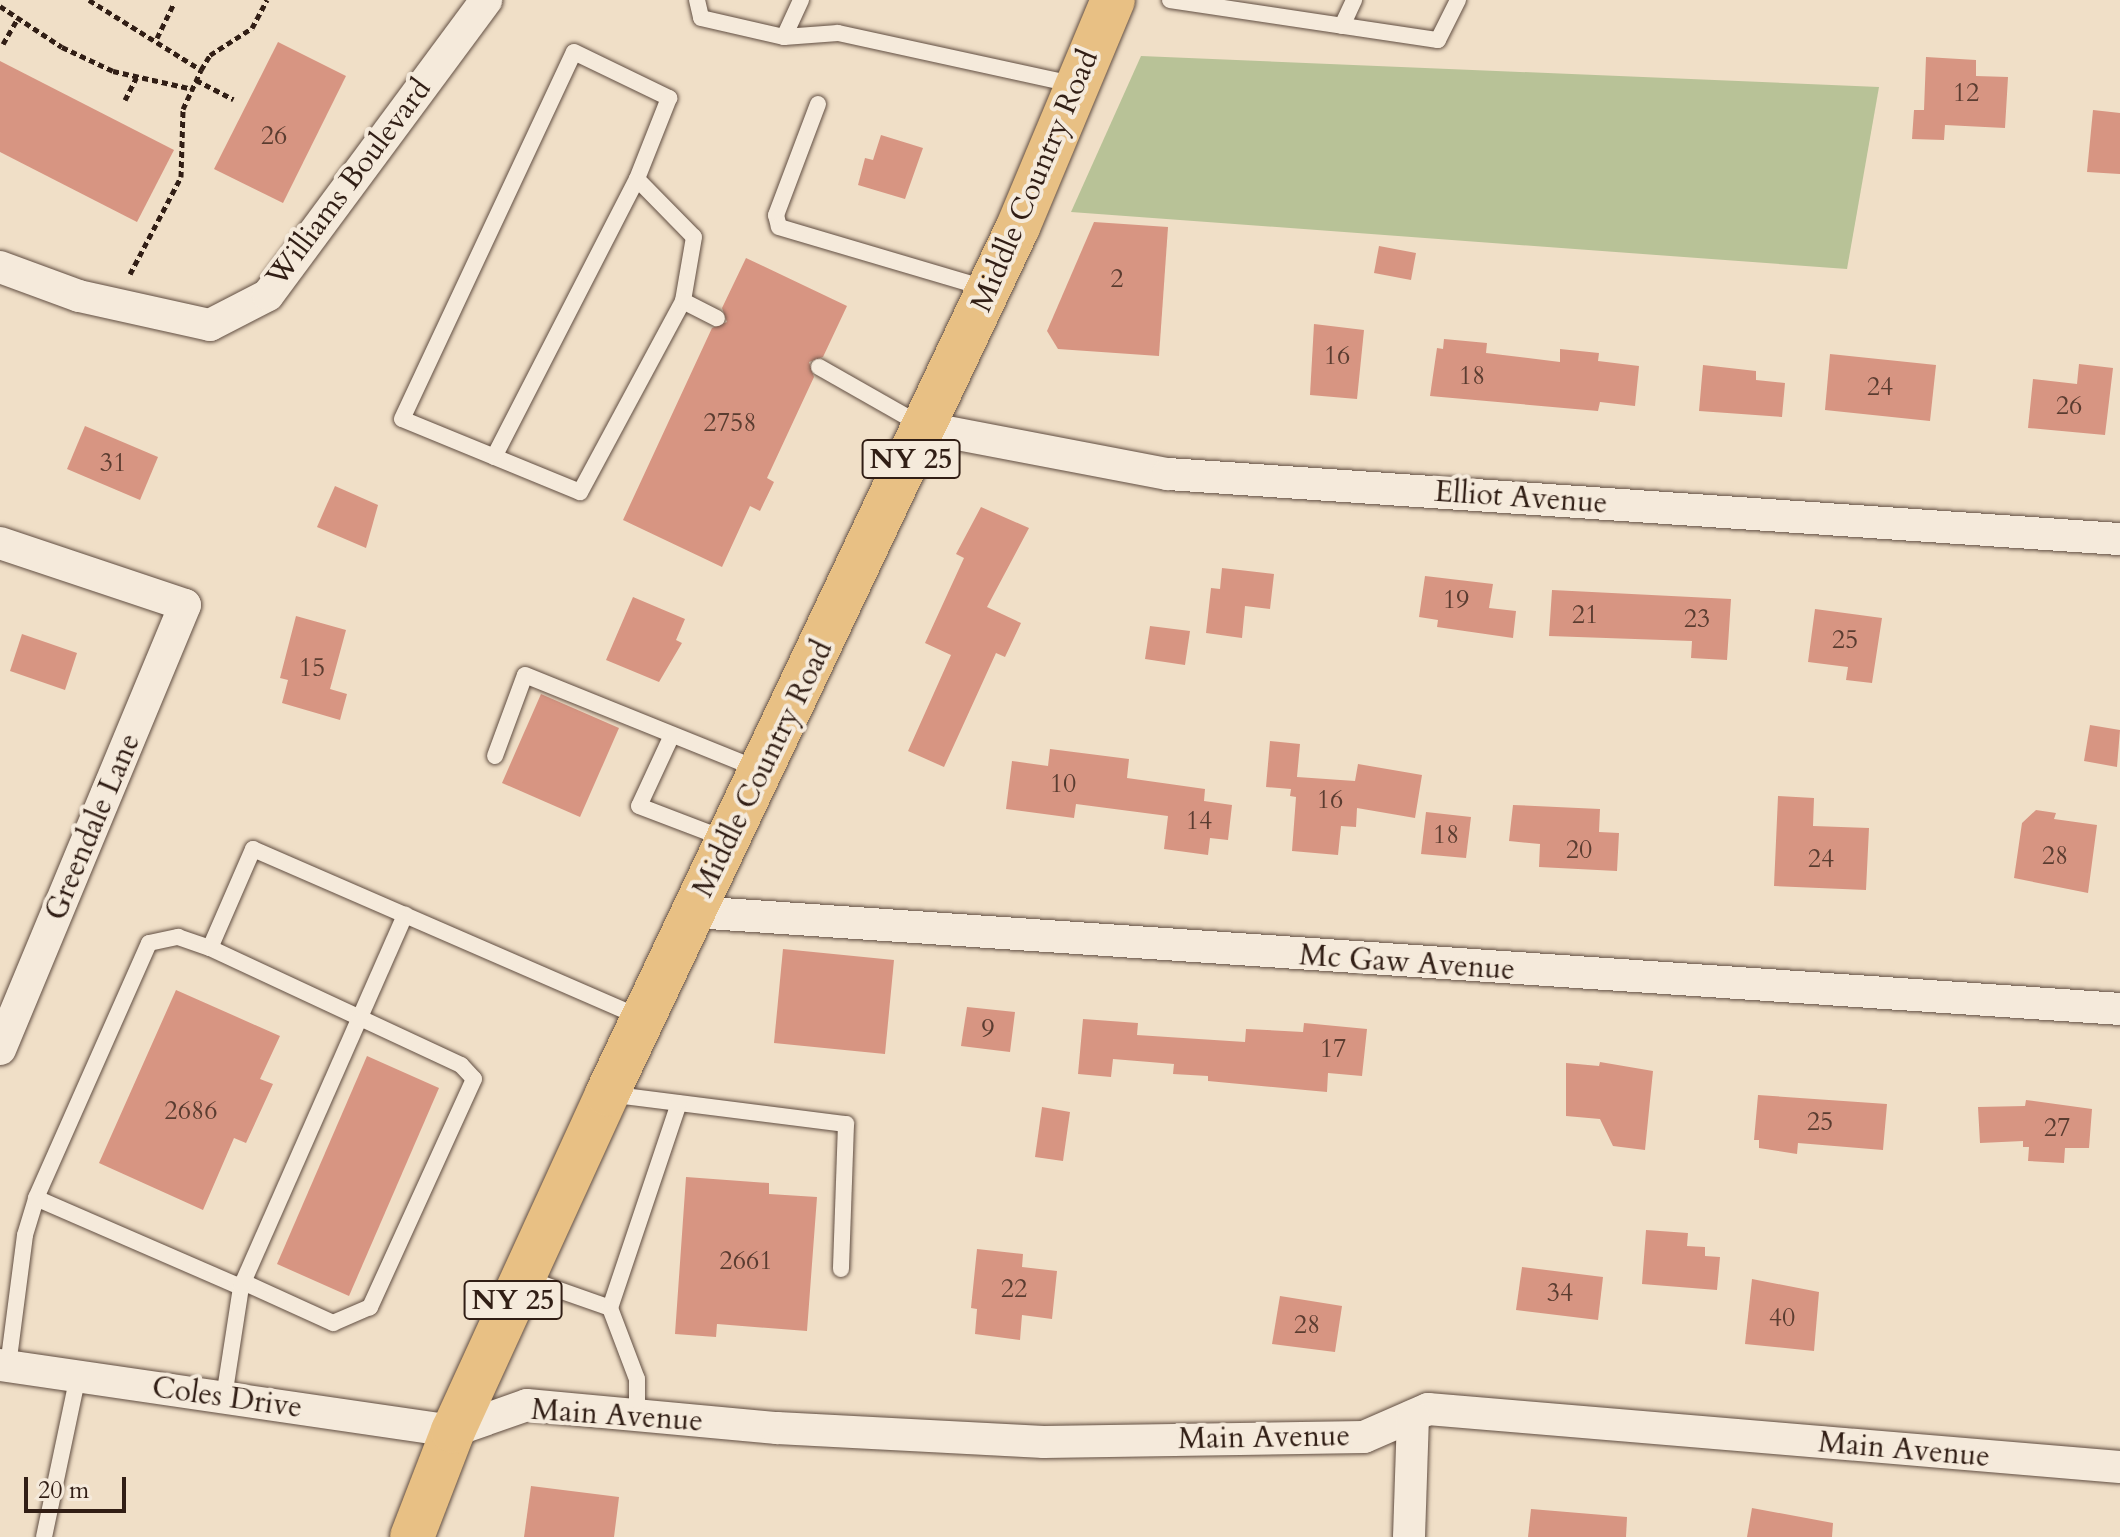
<!DOCTYPE html>
<style>
body{margin:0}
#map{position:relative;width:2120px;height:1537px;overflow:hidden;background:#f0dfc7;font-family:Cardo,serif}
div>[style]{position:absolute}
[style*='--x']{left:calc(var(--x)*1px);top:calc(var(--y)*1px);width:calc(var(--w)*1px);rotate:calc(var(--a)*1deg)}
.green>*{inset:0;background:#b8c297}
.building>*{inset:0;background:#d79582}
.path>*{height:5px;margin-top:-2.5px;transform-origin:0;background:repeating-linear-gradient(90deg,#311e15 0 6px,transparent 0 10px)}
.roads{filter:drop-shadow(0 0 2px #614e42) drop-shadow(0 0 2px #614e42)}
.lane>*{height:16px;margin:-8px;padding:0 8px;transform-origin:8px;border-radius:8px;background:#f5eadb}
.street>*{height:32px;margin:-16px;padding:0 16px;transform-origin:16px;border-radius:16px;background:#f5eadb}
.primary>*{height:44px;margin:-22px;padding:0 22px;transform-origin:22px;border-radius:22px;background:#e8c084}
span{translate:-50% -50%;white-space:nowrap;text-align:center;line-height:1.15;-webkit-text-stroke:8px #f5eadb;paint-order:stroke}
.number-label{font-size:26px;color:#5a3c30}
.number-label span{-webkit-text-stroke-width:0}
.shield-label span{padding:2px 6px;background:#f5eadb;border:2px solid;border-radius:6px;-webkit-text-stroke-width:0}
.shield-label{font-size:28px;color:#311e15;font-weight:700}
.street-label{font-size:30px;color:#311e15}
.scale{position:absolute;left:24px;top:1477px;width:102px;height:36px;box-sizing:border-box;border:4px solid #311e15;border-top:0;padding-left:10px;font-size:24px;line-height:28px;white-space:nowrap;color:#311e15;-webkit-text-stroke:6px #f5eadb;paint-order:stroke}
</style>
<div id="map">
<div class="green">
<i style="clip-path:polygon(1141px 56px,1879px 87px,1847px 269px,1071px 212px)"></i>
</div>
<div class="building">
<i style="clip-path:polygon(278px 42px,346px 76px,283px 203px,214px 169px)"></i>
<i style="clip-path:polygon(1926px 57px,1976px 60px,1976px 76px,2008px 77px,2005px 128px,1945px 125px,1944px 140px,1912px 139px,1914px 110px,1924px 110px)"></i>
<i style="clip-path:polygon(0 61px,174px 150px,137px 222px,0 152px)"></i>
<i style="clip-path:polygon(2093px 110px,2120px 113px,2120px 174px,2087px 172px)"></i>
<i style="clip-path:polygon(881px 135px,923px 148px,905px 199px,858px 185px,865px 158px,873px 160px)"></i>
<i style="clip-path:polygon(1094px 222px,1168px 227px,1159px 356px,1058px 349px,1047px 331px)"></i>
<i style="clip-path:polygon(1379px 246px,1416px 253px,1411px 280px,1374px 273px)"></i>
<i style="clip-path:polygon(746px 258px,847px 306px,823px 357px,809px 362px,814px 377px,767px 478px,774px 482px,760px 511px,750px 506px,722px 567px,623px 520px,712px 328px,727px 322px,722px 308px)"></i>
<i style="clip-path:polygon(1314px 324px,1364px 330px,1357px 399px,1310px 395px)"></i>
<i style="clip-path:polygon(1444px 339px,1487px 343px,1486px 353px,1560px 362px,1560px 349px,1599px 353px,1598px 361px,1639px 366px,1635px 406px,1600px 402px,1598px 411px,1430px 396px,1437px 348px,1443px 349px)"></i>
<i style="clip-path:polygon(1830px 354px,1936px 365px,1930px 421px,1825px 410px)"></i>
<i style="clip-path:polygon(2079px 364px,2113px 368px,2105px 435px,2028px 428px,2033px 379px,2077px 384px)"></i>
<i style="clip-path:polygon(1703px 365px,1756px 371px,1756px 380px,1785px 383px,1782px 417px,1699px 411px)"></i>
<i style="clip-path:polygon(85px 426px,158px 457px,140px 500px,67px 469px)"></i>
<i style="clip-path:polygon(335px 486px,378px 505px,366px 548px,317px 527px)"></i>
<i style="clip-path:polygon(981px 507px,1029px 528px,987px 607px,1021px 623px,1005px 657px,996px 653px,944px 767px,908px 751px,951px 655px,925px 643px,964px 558px,956px 554px)"></i>
<i style="clip-path:polygon(1222px 568px,1274px 574px,1270px 609px,1245px 606px,1242px 638px,1206px 633px,1211px 588px,1220px 589px)"></i>
<i style="clip-path:polygon(1425px 576px,1493px 584px,1489px 608px,1516px 611px,1513px 638px,1437px 627px,1438px 620px,1419px 617px)"></i>
<i style="clip-path:polygon(1552px 590px,1731px 599px,1727px 660px,1691px 658px,1692px 641px,1549px 636px)"></i>
<i style="clip-path:polygon(633px 597px,685px 619px,676px 640px,682px 643px,659px 682px,606px 660px)"></i>
<i style="clip-path:polygon(1815px 609px,1882px 618px,1872px 683px,1846px 680px,1848px 667px,1808px 662px)"></i>
<i style="clip-path:polygon(296px 616px,346px 630px,330px 689px,347px 694px,340px 720px,282px 703px,288px 680px,280px 678px)"></i>
<i style="clip-path:polygon(1150px 626px,1190px 631px,1185px 665px,1145px 659px)"></i>
<i style="clip-path:polygon(22px 634px,77px 653px,65px 690px,10px 671px)"></i>
<i style="clip-path:polygon(541px 694px,619px 728px,580px 817px,502px 783px)"></i>
<i style="clip-path:polygon(2090px 725px,2120px 730px,2117px 767px,2084px 761px)"></i>
<i style="clip-path:polygon(1270px 741px,1300px 744px,1297px 777px,1355px 781px,1358px 764px,1422px 775px,1415px 818px,1357px 808px,1356px 827px,1341px 826px,1338px 855px,1292px 851px,1296px 797px,1290px 796px,1291px 789px,1266px 787px)"></i>
<i style="clip-path:polygon(1050px 749px,1129px 759px,1127px 778px,1205px 789px,1204px 801px,1232px 805px,1228px 840px,1210px 838px,1208px 855px,1164px 849px,1168px 816px,1076px 804px,1074px 818px,1006px 809px,1012px 761px,1048px 766px)"></i>
<i style="clip-path:polygon(1778px 796px,1814px 798px,1813px 826px,1869px 828px,1866px 890px,1774px 886px)"></i>
<i style="clip-path:polygon(1513px 805px,1600px 809px,1599px 832px,1619px 833px,1617px 871px,1539px 867px,1540px 844px,1509px 841px)"></i>
<i style="clip-path:polygon(2036px 810px,2056px 813px,2054px 819px,2097px 825px,2088px 893px,2014px 878px,2022px 823px)"></i>
<i style="clip-path:polygon(1426px 812px,1471px 817px,1466px 858px,1421px 854px)"></i>
<i style="clip-path:polygon(783px 949px,894px 960px,885px 1054px,774px 1043px)"></i>
<i style="clip-path:polygon(176px 990px,280px 1036px,260px 1079px,273px 1084px,246px 1143px,234px 1138px,203px 1210px,99px 1163px)"></i>
<i style="clip-path:polygon(967px 1007px,1015px 1012px,1010px 1052px,961px 1046px)"></i>
<i style="clip-path:polygon(1083px 1019px,1138px 1023px,1137px 1035px,1245px 1042px,1246px 1029px,1303px 1032px,1304px 1023px,1367px 1029px,1362px 1076px,1328px 1073px,1327px 1092px,1208px 1081px,1208px 1076px,1173px 1074px,1174px 1064px,1113px 1059px,1111px 1077px,1078px 1074px)"></i>
<i style="clip-path:polygon(367px 1056px,439px 1088px,349px 1296px,277px 1264px)"></i>
<i style="clip-path:polygon(1600px 1062px,1653px 1071px,1645px 1150px,1613px 1146px,1600px 1119px,1566px 1116px,1566px 1063px,1599px 1066px)"></i>
<i style="clip-path:polygon(1758px 1095px,1887px 1104px,1883px 1150px,1798px 1143px,1797px 1154px,1759px 1148px,1759px 1140px,1754px 1140px)"></i>
<i style="clip-path:polygon(2026px 1100px,2092px 1109px,2089px 1148px,2065px 1148px,2064px 1163px,2028px 1161px,2029px 1147px,2023px 1147px,2023px 1141px,1980px 1143px,1978px 1107px,2025px 1106px)"></i>
<i style="clip-path:polygon(1042px 1107px,1070px 1112px,1063px 1161px,1035px 1157px)"></i>
<i style="clip-path:polygon(686px 1177px,769px 1183px,769px 1194px,817px 1197px,807px 1331px,717px 1324px,716px 1337px,675px 1334px)"></i>
<i style="clip-path:polygon(1646px 1230px,1688px 1233px,1687px 1246px,1705px 1247px,1705px 1256px,1720px 1257px,1717px 1290px,1642px 1284px)"></i>
<i style="clip-path:polygon(977px 1249px,1023px 1254px,1022px 1267px,1057px 1271px,1052px 1319px,1022px 1315px,1020px 1340px,975px 1334px,977px 1309px,971px 1308px)"></i>
<i style="clip-path:polygon(1522px 1267px,1603px 1277px,1598px 1320px,1516px 1310px)"></i>
<i style="clip-path:polygon(1752px 1279px,1819px 1292px,1814px 1351px,1745px 1344px)"></i>
<i style="clip-path:polygon(1280px 1296px,1342px 1306px,1335px 1352px,1272px 1344px)"></i>
<i style="clip-path:polygon(531px 1486px,619px 1497px,614px 1537px,524px 1537px)"></i>
<i style="clip-path:polygon(1752px 1508px,1833px 1523px,1832px 1537px,1747px 1537px)"></i>
<i style="clip-path:polygon(1531px 1509px,1627px 1517px,1626px 1537px,1528px 1537px)"></i>
</div>
<div class="path">
<i style="--x:89;--y:0;--w:132;--a:32"></i>
<i style="--x:201;--y:70;--w:17;--a:-59"></i>
<i style="--x:210;--y:55;--w:50;--a:-32.7"></i>
<i style="--x:252;--y:28;--w:32;--a:-62"></i>
<i style="--x:0;--y:6;--w:74;--a:33.5"></i>
<i style="--x:62;--y:47;--w:56;--a:25.2"></i>
<i style="--x:113;--y:71;--w:82;--a:12.7"></i>
<i style="--x:157;--y:38;--w:37;--a:-64"></i>
<i style="--x:3;--y:44;--w:30;--a:-60"></i>
<i style="--x:196;--y:80;--w:42;--a:27.2"></i>
<i style="--x:125;--y:100;--w:25;--a:-63"></i>
<i style="--x:130;--y:274;--w:110;--a:-62.3"></i>
<i style="--x:181;--y:177;--w:68;--a:-88.3"></i>
<i style="--x:183;--y:109;--w:43;--a:-65.2"></i>
</div>
<div class="roads">
<div class="lane">
<i style="--x:697;--y:0;--w:18;--a:77"></i>
<i style="--x:701;--y:18;--w:85;--a:12.9"></i>
<i style="--x:784;--y:37;--w:54;--a:-4.2"></i>
<i style="--x:838;--y:33;--w:244;--a:12.3"></i>
<i style="--x:1170;--y:0;--w:271;--a:8.5"></i>
<i style="--x:1438;--y:40;--w:45;--a:-63.4"></i>
<i style="--x:1342;--y:26;--w:29;--a:-65"></i>
<i style="--x:784;--y:37;--w:41;--a:-65.3"></i>
<i style="--x:818;--y:104;--w:119;--a:110.7"></i>
<i style="--x:776;--y:215;--w:12;--a:76"></i>
<i style="--x:779;--y:227;--w:218;--a:16.5"></i>
<i style="--x:683;--y:301;--w:217;--a:118.3"></i>
<i style="--x:580;--y:492;--w:192;--a:-157.7"></i>
<i style="--x:402;--y:419;--w:405;--a:-64.9"></i>
<i style="--x:574;--y:52;--w:106;--a:25.8"></i>
<i style="--x:669;--y:98;--w:87;--a:111.6"></i>
<i style="--x:637;--y:179;--w:81;--a:45.5"></i>
<i style="--x:694;--y:237;--w:65;--a:99.8"></i>
<i style="--x:683;--y:301;--w:38;--a:27"></i>
<i style="--x:819;--y:367;--w:117;--a:29.6"></i>
<i style="--x:494;--y:457;--w:313;--a:-62.8"></i>
<i style="--x:672;--y:735;--w:78;--a:114.9"></i>
<i style="--x:639;--y:806;--w:95;--a:20.9"></i>
<i style="--x:495;--y:756;--w:86;--a:-69.7"></i>
<i style="--x:525;--y:675;--w:253;--a:22"></i>
<i style="--x:210;--y:948;--w:277;--a:25"></i>
<i style="--x:461;--y:1065;--w:19;--a:47"></i>
<i style="--x:474;--y:1079;--w:251;--a:114.5"></i>
<i style="--x:370;--y:1307;--w:40;--a:156.6"></i>
<i style="--x:333;--y:1323;--w:99;--a:-155.5"></i>
<i style="--x:608;--y:1094;--w:240;--a:7.2"></i>
<i style="--x:846;--y:1124;--w:145;--a:92"></i>
<i style="--x:36;--y:1198;--w:223;--a:23.5"></i>
<i style="--x:525;--y:1278;--w:90;--a:19.4"></i>
<i style="--x:610;--y:1308;--w:216;--a:-71.4"></i>
<i style="--x:610;--y:1308;--w:76;--a:69.2"></i>
<i style="--x:637;--y:1379;--w:36;--a:90"></i>
<i style="--x:8;--y:1366;--w:132;--a:-82.6"></i>
<i style="--x:25;--y:1235;--w:39;--a:-73"></i>
<i style="--x:36;--y:1198;--w:279;--a:-66.1"></i>
<i style="--x:149;--y:943;--w:30;--a:-12"></i>
<i style="--x:178;--y:937;--w:34;--a:19"></i>
<i style="--x:210;--y:948;--w:108;--a:-66.5"></i>
<i style="--x:253;--y:849;--w:422;--a:23.5"></i>
<i style="--x:224;--y:1397;--w:111;--a:-81.2"></i>
<i style="--x:241;--y:1287;--w:407;--a:-66.2"></i>
<i style="--x:44;--y:1537;--w:165;--a:-78.1"></i>
</div>
<div class="street">
<i style="--x:0;--y:267;--w:84;--a:20.2"></i>
<i style="--x:79;--y:296;--w:134;--a:12.5"></i>
<i style="--x:210;--y:325;--w:65;--a:-27.3"></i>
<i style="--x:268;--y:295;--w:367;--a:-53.5"></i>
<i style="--x:926;--y:428;--w:246;--a:10.8"></i>
<i style="--x:1168;--y:474;--w:954;--a:3.91"></i>
<i style="--x:0;--y:543;--w:195;--a:18.5"></i>
<i style="--x:185;--y:605;--w:481;--a:112.6"></i>
<i style="--x:694;--y:912;--w:1429;--a:3.89"></i>
<i style="--x:0;--y:1365;--w:458;--a:8.3"></i>
<i style="--x:453;--y:1431;--w:78;--a:-19.4"></i>
<i style="--x:527;--y:1405;--w:251;--a:5.3"></i>
<i style="--x:777;--y:1428;--w:267;--a:3"></i>
<i style="--x:1044;--y:1442;--w:320;--a:-0.9"></i>
<i style="--x:1364;--y:1437;--w:70;--a:-23.6"></i>
<i style="--x:1428;--y:1409;--w:694;--a:4.79"></i>
<i style="--x:1409;--y:1537;--w:121;--a:-88.1"></i>
</div>
<div class="primary">
<i style="--x:412;--y:1537;--w:114;--a:-68.9"></i>
<i style="--x:453;--y:1431;--w:371;--a:-65.4"></i>
<i style="--x:607;--y:1094;--w:959;--a:-64.64"></i>
<i style="--x:1018;--y:227;--w:246;--a:-67.3"></i>
</div>
</div>
<div class="number-label">
<span style="left:1966px;top:93px">12</span>
<span style="left:274px;top:136px">26</span>
<span style="left:1117px;top:279px">2</span>
<span style="left:1337px;top:356px">16</span>
<span style="left:1472px;top:376px">18</span>
<span style="left:1880px;top:387px">24</span>
<span style="left:2069px;top:406px">26</span>
<span style="left:730px;top:423px">2758</span>
<span style="left:113px;top:463px">31</span>
<span style="left:1456px;top:600px">19</span>
<span style="left:1585px;top:615px">21</span>
<span style="left:1697px;top:619px">23</span>
<span style="left:1845px;top:640px">25</span>
<span style="left:312px;top:668px">15</span>
<span style="left:1063px;top:784px">10</span>
<span style="left:1330px;top:800px">16</span>
<span style="left:1199px;top:821px">14</span>
<span style="left:1446px;top:835px">18</span>
<span style="left:1579px;top:850px">20</span>
<span style="left:2055px;top:856px">28</span>
<span style="left:1821px;top:859px">24</span>
<span style="left:988px;top:1029px">9</span>
<span style="left:1333px;top:1049px">17</span>
<span style="left:191px;top:1111px">2686</span>
<span style="left:1820px;top:1122px">25</span>
<span style="left:2057px;top:1128px">27</span>
<span style="left:746px;top:1261px">2661</span>
<span style="left:1014px;top:1289px">22</span>
<span style="left:1560px;top:1293px">34</span>
<span style="left:1782px;top:1318px">40</span>
<span style="left:1307px;top:1325px">28</span>
</div>
<div class="shield-label">
<span style="left:911px;top:459px">NY 25</span>
<span style="left:513px;top:1300px">NY 25</span>
</div>
<div class="street-label">
<span style="left:1035px;top:181px;rotate:-67deg">Middle Country Road</span>
<span style="left:349px;top:183px;rotate:-53deg">Williams Boulevard</span>
<span style="left:1521px;top:498px;rotate:4deg">Elliot Avenue</span>
<span style="left:763px;top:769px;rotate:-64deg">Middle Country Road</span>
<span style="left:93px;top:827px;rotate:-67deg">Greendale Lane</span>
<span style="left:1407px;top:963px;rotate:4deg">Mc Gaw Avenue</span>
<span style="left:227px;top:1398px;rotate:8deg">Coles Drive</span>
<span style="left:617px;top:1416px;rotate:4deg">Main Avenue</span>
<span style="left:1264px;top:1438px;rotate:-1deg">Main Avenue</span>
<span style="left:1904px;top:1450px;rotate:5deg">Main Avenue</span>
</div>
<div class="scale">20 m</div>
</div>
